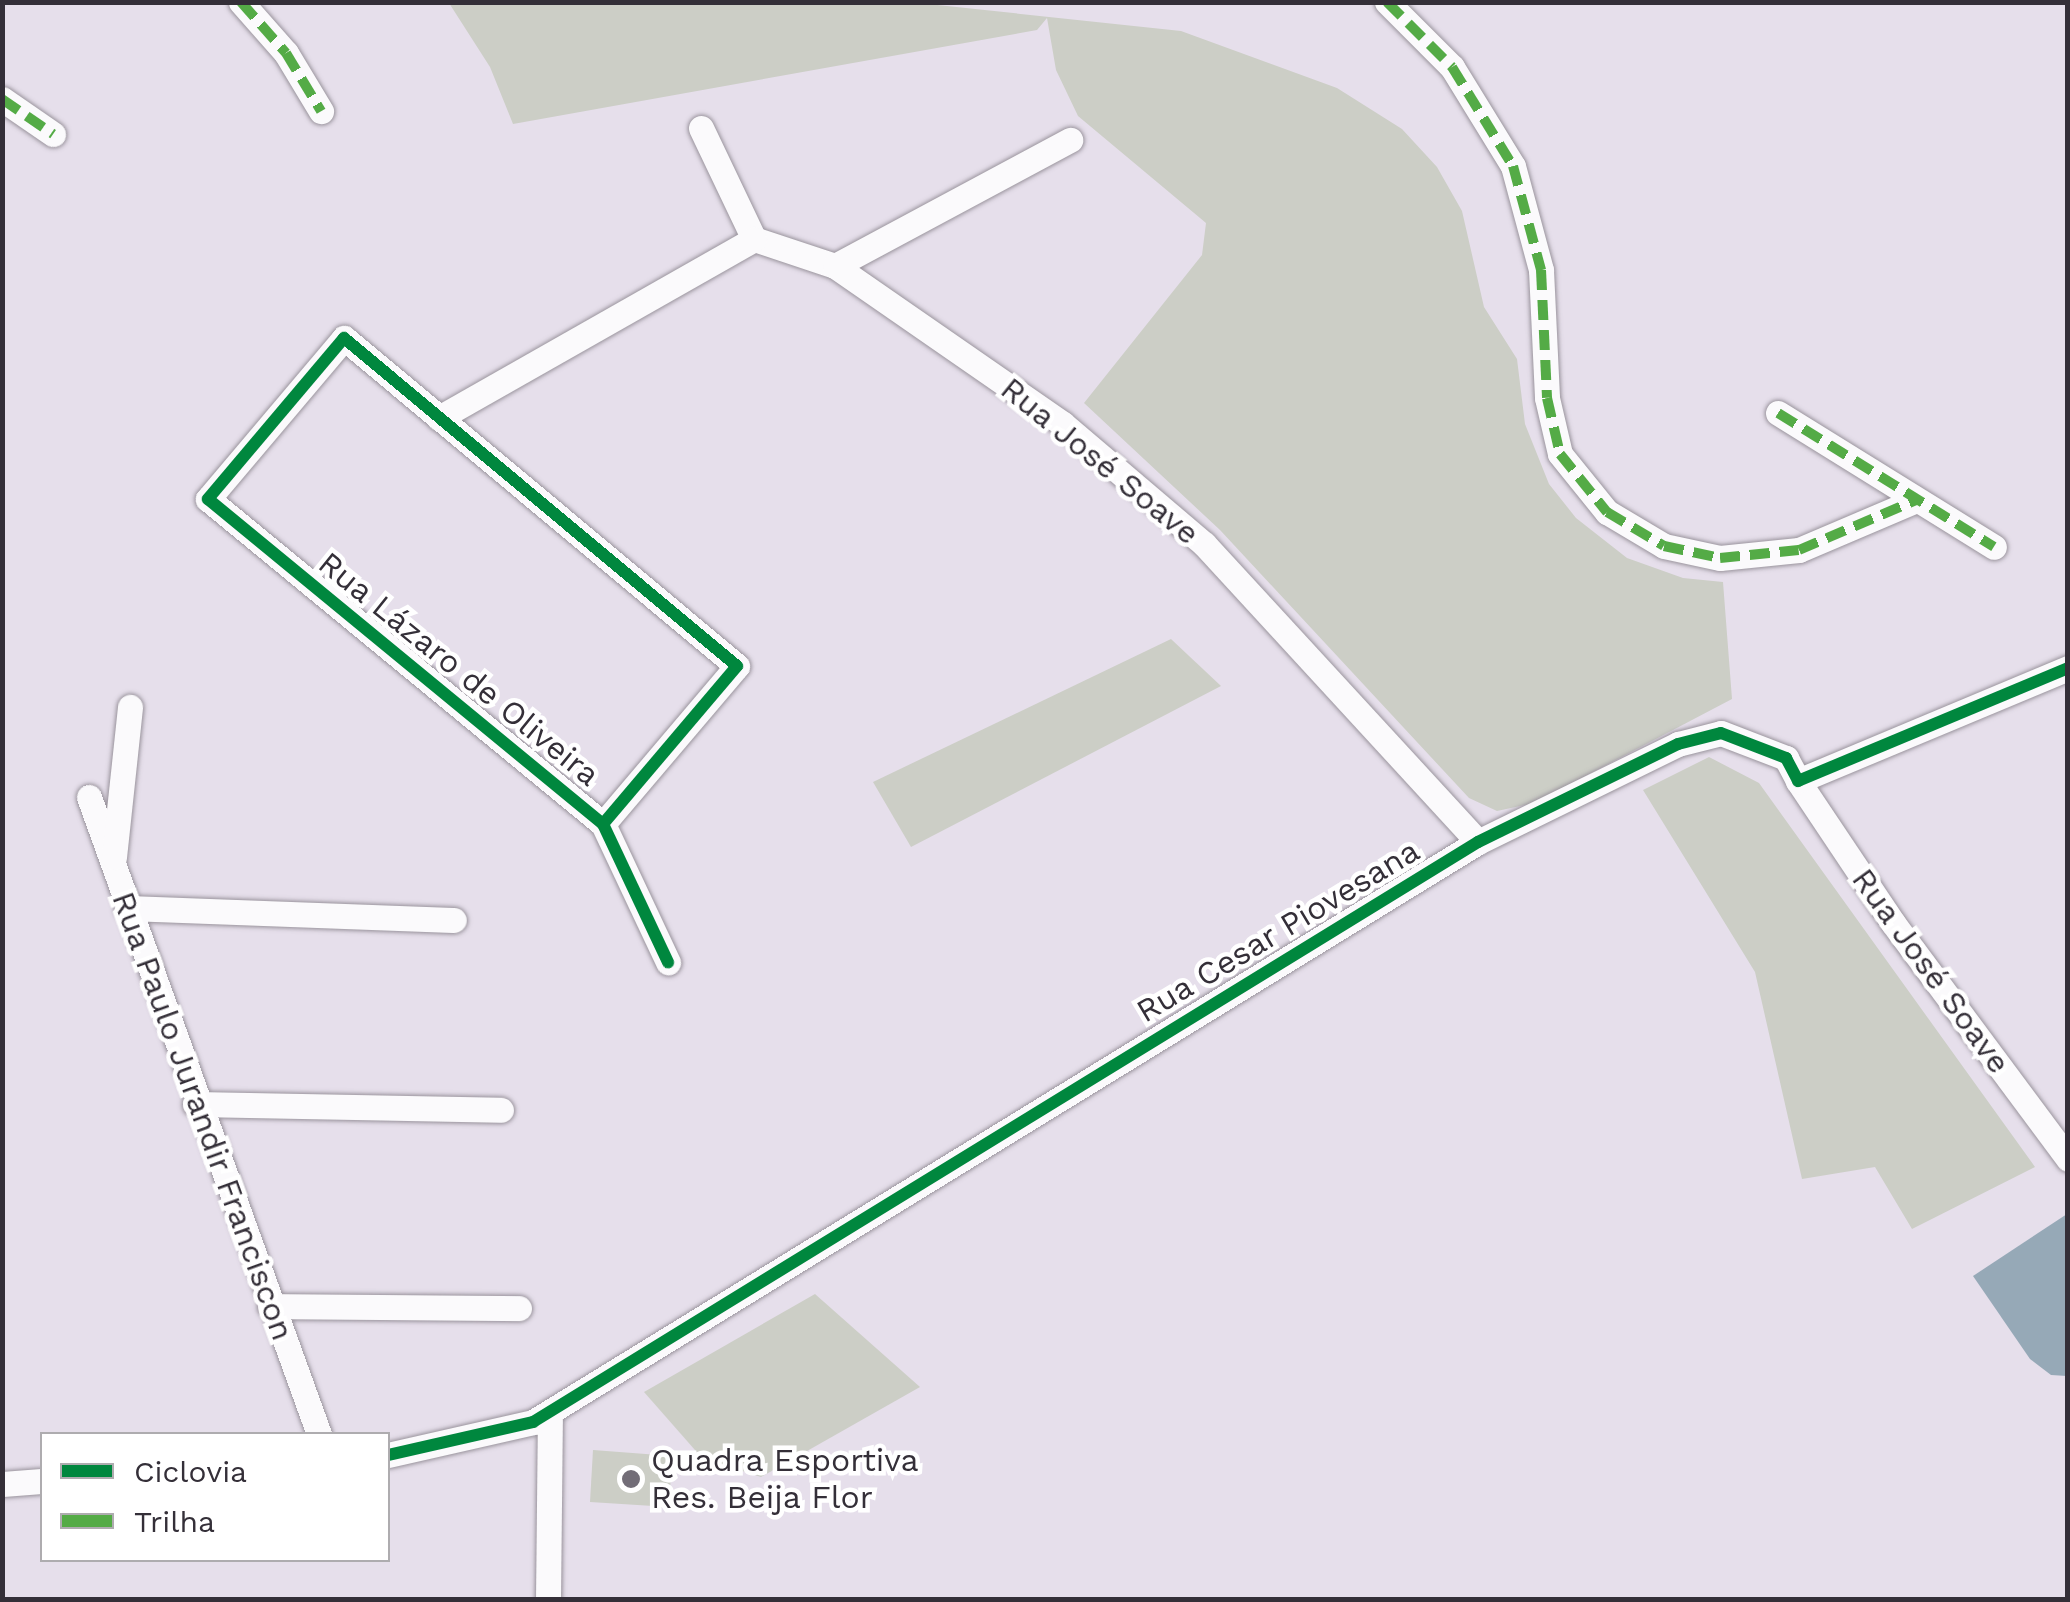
<!DOCTYPE html>
<meta charset="utf-8">
<style>
body{margin:0}
#map{position:relative;width:2070px;height:1602px;overflow:hidden;background:#e6dfeb;font-family:"Work Sans",sans-serif}
div>[style]{position:absolute}
[style*='--x']{left:calc(var(--x)*1px);top:calc(var(--y)*1px);width:calc(var(--w)*1px);rotate:calc(var(--a)*1deg)}
.green>*{inset:0;background:#cccec6}
.water>*{inset:0;background:#96a9b7}
.roads{filter:drop-shadow(0 0 2px #9a949d) drop-shadow(0 0 2px #9a949d)}
.minor>*{height:25px;margin:-12.5px;padding:0 12.5px;transform-origin:12.5px;border-radius:12.5px;background:#fbfafc}
.quiet>*{height:10px;margin-top:-5px;transform-origin:0;background:repeating-linear-gradient(90deg,#54ab46 0 20px,transparent 0 30px)}
.cycleway>*{height:12px;margin:-6px;padding:0 6px;transform-origin:6px;border-radius:6px;background:#00873e}
.dots>*{width:28px;height:28px;translate:-50% -50%;box-sizing:border-box;border:5px solid #fff;border-radius:50%}
span{translate:-50% -50%;white-space:nowrap;text-align:center;line-height:1.15;-webkit-text-stroke:9px #fff;paint-order:stroke}
.street-label{font-size:32px;color:#342f38}
.poi-label{font-size:32px;color:#342f38}
.left{translate:0 -50%;text-align:left}
.frame{position:absolute;inset:0;border:5px solid #342f38;pointer-events:none}
.legend{position:absolute;left:40px;top:1432px;width:350px;height:130px;box-sizing:border-box;background:#fff;border:2px solid #aeacaf;margin:0;padding:12px 18px;list-style:none;font-size:30px;color:#342f38}
.legend li{display:flex;align-items:center;gap:20px;height:50px}
.legend b{width:50px;border:2px solid #aeacaf}
</style>
<div id="map">
<div class="green">
<i style="clip-path:polygon(909px 2px,1181px 31px,1337px 88px,1402px 129px,1437px 167px,1462px 211px,1484px 307px,1517px 359px,1525px 424px,1549px 484px,1576px 518px,1627px 558px,1683px 578px,1723px 582px,1732px 699px,1534px 803px,1497px 811px,1469px 798px,1220px 530px,1084px 403px,1202px 255px,1206px 223px,1078px 116px,1056px 70px,1047px 18px,1037px 30px,513px 124px,490px 67px,449px 3px)"></i>
<i style="clip-path:polygon(1171px 639px,1221px 686px,911px 847px,873px 782px)"></i>
<i style="clip-path:polygon(1709px 757px,1759px 783px,2035px 1167px,1912px 1229px,1875px 1167px,1802px 1179px,1755px 972px,1643px 790px)"></i>
<i style="clip-path:polygon(815px 1294px,920px 1387px,761px 1477px,702px 1458px,644px 1392px)"></i>
<i style="clip-path:polygon(593px 1450px,672px 1456px,669px 1507px,590px 1502px)"></i>
</div>
<div class="water">
<i style="clip-path:polygon(2067px 1214px,2068px 1214px,2067px 1376px,2051px 1375px,2030px 1359px,1973px 1276px)"></i>
</div>
<div class="roads">
<div class="minor">
<i style="--x:241;--y:2;--w:68;--a:48.6"></i>
<i style="--x:286;--y:53;--w:68;--a:58.9"></i>
<i style="--x:1387;--y:2;--w:92;--a:45"></i>
<i style="--x:1452;--y:67;--w:116;--a:58.4"></i>
<i style="--x:1513;--y:166;--w:108;--a:74.9"></i>
<i style="--x:1541;--y:270;--w:128;--a:87.3"></i>
<i style="--x:1547;--y:398;--w:57;--a:76.9"></i>
<i style="--x:1560;--y:454;--w:75;--a:51"></i>
<i style="--x:1607;--y:512;--w:66;--a:30.8"></i>
<i style="--x:1664;--y:546;--w:57;--a:12.1"></i>
<i style="--x:1720;--y:558;--w:79;--a:-5.8"></i>
<i style="--x:1799;--y:550;--w:127;--a:-23.1"></i>
<i style="--x:2;--y:99;--w:62;--a:34.5"></i>
<i style="--x:701;--y:128;--w:123;--a:64.5"></i>
<i style="--x:754;--y:239;--w:85;--a:18.4"></i>
<i style="--x:835;--y:266;--w:277;--a:34.7"></i>
<i style="--x:1063;--y:424;--w:185;--a:40.4"></i>
<i style="--x:1204;--y:544;--w:405;--a:47.4"></i>
<i style="--x:835;--y:266;--w:267;--a:-28.2"></i>
<i style="--x:1778;--y:413;--w:254;--a:31.8"></i>
<i style="--x:439;--y:418;--w:362;--a:-29.6"></i>
<i style="--x:1798;--y:781;--w:171;--a:56.2"></i>
<i style="--x:1893;--y:923;--w:294;--a:53.4"></i>
<i style="--x:89;--y:797;--w:677;--a:70.15"></i>
<i style="--x:603;--y:824;--w:207;--a:-49.7"></i>
<i style="--x:737;--y:666;--w:512;--a:-140.15"></i>
<i style="--x:344;--y:338;--w:211;--a:130.2"></i>
<i style="--x:208;--y:499;--w:512;--a:39.45"></i>
<i style="--x:603;--y:824;--w:153;--a:64.8"></i>
<i style="--x:114;--y:857;--w:151;--a:-83.9"></i>
<i style="--x:127;--y:908;--w:327;--a:2.1"></i>
<i style="--x:195;--y:1104;--w:306;--a:1.1"></i>
<i style="--x:270;--y:1306;--w:249;--a:0.5"></i>
<i style="--x:388;--y:1455;--w:149;--a:-12.8"></i>
<i style="--x:533;--y:1422;--w:1109;--a:-31.54"></i>
<i style="--x:1478;--y:842;--w:223;--a:-26.1"></i>
<i style="--x:1678;--y:744;--w:44;--a:-14.3"></i>
<i style="--x:1721;--y:733;--w:70;--a:21"></i>
<i style="--x:1786;--y:758;--w:26;--a:62"></i>
<i style="--x:1798;--y:781;--w:293;--a:-22.7"></i>
<i style="--x:2;--y:1484;--w:40;--a:-4.3"></i>
<i style="--x:548;--y:1600;--w:188;--a:-89.4"></i>
</div>
</div>
<div class="quiet">
<i style="--x:241;--y:2;--w:68;--a:48.6"></i>
<i style="--x:286;--y:53;--w:68;--a:58.9"></i>
<i style="--x:1387;--y:2;--w:92;--a:45"></i>
<i style="--x:1452;--y:67;--w:116;--a:58.4"></i>
<i style="--x:1513;--y:166;--w:108;--a:74.9"></i>
<i style="--x:1541;--y:270;--w:128;--a:87.3"></i>
<i style="--x:1547;--y:398;--w:57;--a:76.9"></i>
<i style="--x:1560;--y:454;--w:75;--a:51"></i>
<i style="--x:1607;--y:512;--w:66;--a:30.8"></i>
<i style="--x:1664;--y:546;--w:57;--a:12.1"></i>
<i style="--x:1720;--y:558;--w:79;--a:-5.8"></i>
<i style="--x:1799;--y:550;--w:127;--a:-23.1"></i>
<i style="--x:2;--y:99;--w:62;--a:34.5"></i>
<i style="--x:1778;--y:413;--w:254;--a:31.8"></i>
</div>
<div class="cycleway">
<i style="--x:603;--y:824;--w:207;--a:-49.7"></i>
<i style="--x:737;--y:666;--w:512;--a:-140.15"></i>
<i style="--x:344;--y:338;--w:211;--a:130.2"></i>
<i style="--x:208;--y:499;--w:512;--a:39.45"></i>
<i style="--x:603;--y:824;--w:153;--a:64.8"></i>
<i style="--x:388;--y:1455;--w:149;--a:-12.8"></i>
<i style="--x:533;--y:1422;--w:1109;--a:-31.54"></i>
<i style="--x:1478;--y:842;--w:223;--a:-26.1"></i>
<i style="--x:1678;--y:744;--w:44;--a:-14.3"></i>
<i style="--x:1721;--y:733;--w:70;--a:21"></i>
<i style="--x:1786;--y:758;--w:26;--a:62"></i>
<i style="--x:1798;--y:781;--w:293;--a:-22.7"></i>
</div>
<div class="dots">
<i style="left:631px;top:1479px;background:#726d77"></i>
</div>
<div class="street-label">
<span style="left:1100px;top:461px;rotate:39deg">Rua José Soave</span>
<span style="left:459px;top:669px;rotate:39deg">Rua Lázaro de Oliveira</span>
<span style="left:1278px;top:931px;rotate:-31deg">Rua Cesar Piovesana</span>
<span style="left:1931px;top:971px;rotate:54deg">Rua José Soave</span>
<span style="left:203px;top:1116px;rotate:70deg">Rua Paulo Jurandir Franciscon</span>
</div>
<div class="poi-label">
<span class="left" style="left:651px;top:1479px">Quadra Esportiva<br>Res. Beija Flor</span>
</div>
<div class="frame"></div>
<ul class="legend">
<li><b style="height:12px;background:#00873e"></b>Ciclovia</li>
<li><b style="height:12px;background:#54ab46"></b>Trilha</li>
</ul>
</div>
